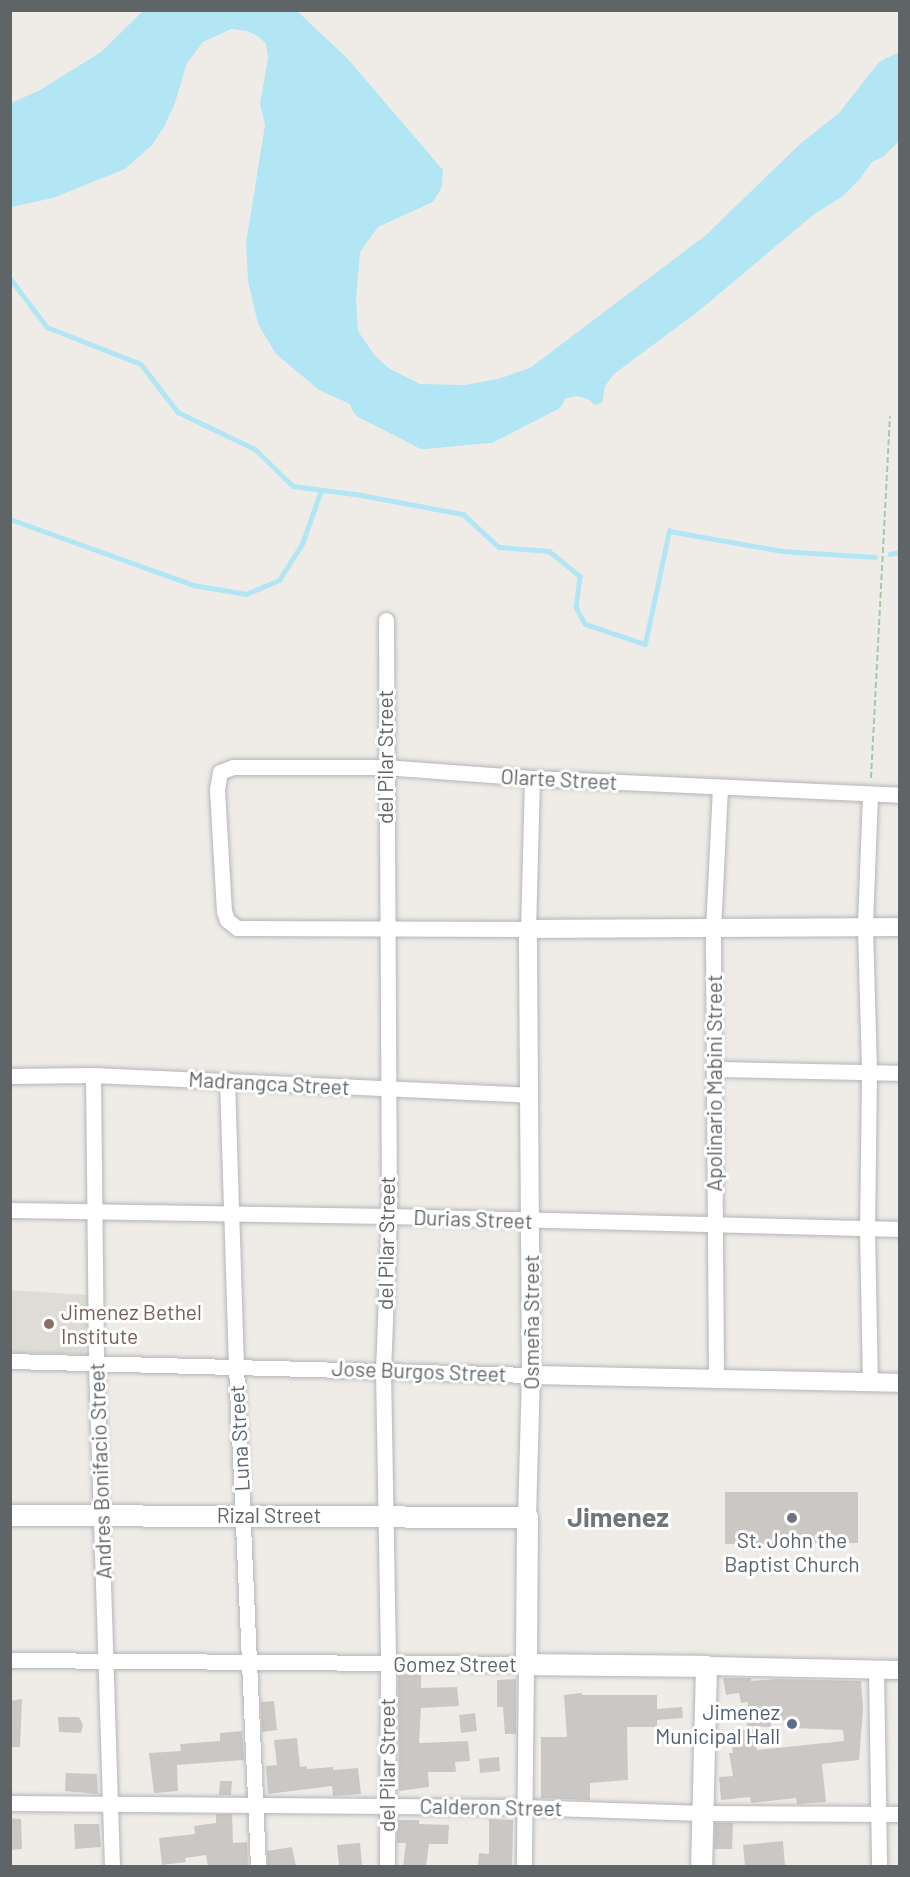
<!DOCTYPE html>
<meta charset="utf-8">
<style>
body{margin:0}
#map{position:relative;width:910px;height:1877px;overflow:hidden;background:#efece8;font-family:Barlow,sans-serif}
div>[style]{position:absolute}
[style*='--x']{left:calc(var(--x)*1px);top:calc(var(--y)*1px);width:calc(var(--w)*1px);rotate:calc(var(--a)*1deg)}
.education>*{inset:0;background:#dfdcd7}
.water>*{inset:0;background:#b2e6f5}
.stream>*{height:4.5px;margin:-2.25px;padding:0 2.25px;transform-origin:2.25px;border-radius:2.25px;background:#b2e6f5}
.river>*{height:26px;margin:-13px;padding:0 13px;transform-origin:13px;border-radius:13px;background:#b2e6f5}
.building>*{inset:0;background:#cbc7c5}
.path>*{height:2px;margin-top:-1px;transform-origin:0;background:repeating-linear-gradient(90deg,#a5c9a8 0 6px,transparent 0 9px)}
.roads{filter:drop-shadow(0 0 2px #b3b6b8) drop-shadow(0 0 2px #b3b6b8)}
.minor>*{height:15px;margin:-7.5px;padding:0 7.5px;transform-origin:7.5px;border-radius:7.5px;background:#fff}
.tertiary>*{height:18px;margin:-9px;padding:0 9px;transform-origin:9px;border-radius:9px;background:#fff}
.secondary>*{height:21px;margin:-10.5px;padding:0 10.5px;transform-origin:10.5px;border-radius:10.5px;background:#fff}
.dots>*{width:16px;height:16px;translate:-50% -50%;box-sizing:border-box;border:3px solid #fff;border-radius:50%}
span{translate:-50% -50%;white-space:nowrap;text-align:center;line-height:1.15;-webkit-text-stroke:6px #fff;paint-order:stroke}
.street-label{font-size:21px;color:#5f6466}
.education-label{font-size:21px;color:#785e54}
.left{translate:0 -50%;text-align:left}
.worship-label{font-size:21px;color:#5b616d}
.service-label{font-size:21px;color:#4e5e75}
.right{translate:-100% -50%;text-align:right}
.district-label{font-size:27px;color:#707678;font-weight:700}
.frame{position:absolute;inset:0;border:12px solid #5f6466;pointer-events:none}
</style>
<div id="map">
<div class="education">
<i style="clip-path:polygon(10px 1290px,88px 1295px,85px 1354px,11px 1353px)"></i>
</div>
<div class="water">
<i style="clip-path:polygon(144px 10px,297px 11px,347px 58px,443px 170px,442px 187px,433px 202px,378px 227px,360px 252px,356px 299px,358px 331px,375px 356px,390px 369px,420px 384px,464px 385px,498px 379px,530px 368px,706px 235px,800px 144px,839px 113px,879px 62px,899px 52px,899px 141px,883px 157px,872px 162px,860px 179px,843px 196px,813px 215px,700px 310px,614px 374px,605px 386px,602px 403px,595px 405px,589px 400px,578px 396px,567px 398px,530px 414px,504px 414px,484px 427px,465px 425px,459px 428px,426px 428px,357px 407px,319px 390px,276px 354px,258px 324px,248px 281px,246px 243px,265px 125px,260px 104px,268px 58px,266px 44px,258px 36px,247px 31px,231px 29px,203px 42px,187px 63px,175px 103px,164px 127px,152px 145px,125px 169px,53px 198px,11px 207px,11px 103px,40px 90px,101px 52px)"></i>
</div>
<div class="stream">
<i style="--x:10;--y:278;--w:61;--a:52.9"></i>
<i style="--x:47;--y:327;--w:101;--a:21.5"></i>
<i style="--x:141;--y:364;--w:61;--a:52.4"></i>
<i style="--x:178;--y:412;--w:85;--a:25.7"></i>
<i style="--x:255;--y:449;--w:53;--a:44.2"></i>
<i style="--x:293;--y:486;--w:69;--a:7.5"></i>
<i style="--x:361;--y:495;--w:104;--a:10.6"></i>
<i style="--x:463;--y:514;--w:49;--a:42.5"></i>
<i style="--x:499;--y:547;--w:50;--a:4.6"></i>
<i style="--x:549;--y:551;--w:40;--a:39"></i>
<i style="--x:580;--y:576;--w:31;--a:97"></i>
<i style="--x:576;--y:607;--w:19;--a:62"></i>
<i style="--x:585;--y:624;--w:63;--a:18.4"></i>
<i style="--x:645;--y:644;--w:116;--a:-78"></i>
<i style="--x:669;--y:531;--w:115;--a:10"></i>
<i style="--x:782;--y:551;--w:93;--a:3.7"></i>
<i style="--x:10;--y:519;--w:195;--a:19.8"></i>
<i style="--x:193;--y:585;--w:54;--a:9.6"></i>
<i style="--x:246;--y:594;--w:36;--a:-23"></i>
<i style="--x:279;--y:580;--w:43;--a:-57.4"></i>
<i style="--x:302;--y:544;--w:57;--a:-70.6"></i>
<i style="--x:890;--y:554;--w:10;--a:-11"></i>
</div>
<div class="river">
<i style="--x:359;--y:394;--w:13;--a:63"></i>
<i style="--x:365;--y:406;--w:66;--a:27"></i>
<i style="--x:424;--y:436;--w:65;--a:-5.3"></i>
<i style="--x:489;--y:430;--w:70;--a:-27.3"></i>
</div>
<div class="building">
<i style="clip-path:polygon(725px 1492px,858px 1492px,858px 1543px,725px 1544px)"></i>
<i style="clip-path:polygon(421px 1674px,421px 1688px,457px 1687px,459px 1706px,421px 1708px,419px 1743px,468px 1741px,470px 1761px,455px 1762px,456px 1772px,428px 1772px,429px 1787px,399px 1791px,398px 1675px)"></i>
<i style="clip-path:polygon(723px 1678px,751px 1678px,751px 1681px,777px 1679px,861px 1681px,863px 1710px,859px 1760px,822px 1764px,826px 1802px,797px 1804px,796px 1798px,751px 1803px,750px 1797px,721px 1800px,719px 1777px,733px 1776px,729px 1753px,733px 1753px,730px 1732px,753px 1729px,757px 1750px,844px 1741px,843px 1730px,794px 1728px,793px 1720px,771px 1721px,771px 1727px,747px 1726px,748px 1702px,741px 1703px,739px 1693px,726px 1695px)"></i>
<i style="clip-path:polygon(516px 1679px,516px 1734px,505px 1734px,503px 1707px,497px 1707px,497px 1680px)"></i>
<i style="clip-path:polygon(582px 1693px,582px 1695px,657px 1695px,657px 1709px,682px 1707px,683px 1718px,657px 1720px,657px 1727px,627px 1727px,628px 1780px,590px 1783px,590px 1800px,541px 1798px,541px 1737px,567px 1737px,564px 1695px)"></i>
<i style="clip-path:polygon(22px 1699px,20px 1747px,10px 1747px,10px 1701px)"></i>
<i style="clip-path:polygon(274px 1701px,277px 1730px,262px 1732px,261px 1702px)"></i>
<i style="clip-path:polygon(475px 1713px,477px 1731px,461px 1733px,459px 1715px)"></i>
<i style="clip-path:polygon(58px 1717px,79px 1717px,83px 1725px,81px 1733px,59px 1732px)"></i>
<i style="clip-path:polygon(242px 1731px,244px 1760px,177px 1765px,178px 1791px,154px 1793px,149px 1753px,181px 1751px,180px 1744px,220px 1741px,220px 1733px)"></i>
<i style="clip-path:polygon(297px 1738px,300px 1767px,307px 1766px,307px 1769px,333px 1767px,333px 1770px,358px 1768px,361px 1794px,333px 1796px,332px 1786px,268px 1794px,266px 1766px,277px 1765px,274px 1740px)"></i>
<i style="clip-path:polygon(499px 1757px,500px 1771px,480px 1773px,479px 1759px)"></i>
<i style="clip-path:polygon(66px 1773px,97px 1774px,98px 1794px,65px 1791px)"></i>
<i style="clip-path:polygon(220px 1781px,232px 1781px,231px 1795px,219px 1795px)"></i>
<i style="clip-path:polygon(216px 1814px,232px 1814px,233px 1843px,247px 1842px,248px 1866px,208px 1866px,206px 1855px,185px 1858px,186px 1862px,162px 1865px,159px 1838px,195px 1834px,194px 1826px,216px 1823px)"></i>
<i style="clip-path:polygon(10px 1818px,21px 1819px,22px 1849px,10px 1850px)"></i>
<i style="clip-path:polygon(489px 1819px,513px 1820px,512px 1866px,478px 1866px,479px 1853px,489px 1854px)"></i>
<i style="clip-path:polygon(397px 1820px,419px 1820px,419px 1824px,449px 1825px,448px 1844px,429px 1844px,426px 1866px,403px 1866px,406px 1843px,397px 1843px)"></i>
<i style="clip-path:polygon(715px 1823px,733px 1823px,732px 1849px,714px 1849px)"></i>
<i style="clip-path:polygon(74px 1824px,99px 1824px,101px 1847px,75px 1849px)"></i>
<i style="clip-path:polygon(783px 1841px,785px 1866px,745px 1866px,743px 1845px)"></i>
<i style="clip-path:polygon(360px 1843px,362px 1866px,339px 1866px,337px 1845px)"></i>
<i style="clip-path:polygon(292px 1847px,296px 1866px,268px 1866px,267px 1851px)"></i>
</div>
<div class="path">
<i style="--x:871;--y:778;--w:362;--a:-87"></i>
</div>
<div class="roads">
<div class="minor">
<i style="--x:386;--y:620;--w:596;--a:89.71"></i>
<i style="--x:389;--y:1216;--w:154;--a:92.2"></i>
<i style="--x:383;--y:1370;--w:294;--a:89"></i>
<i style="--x:388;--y:1664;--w:202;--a:90.3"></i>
<i style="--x:532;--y:778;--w:151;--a:91.5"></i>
<i style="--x:528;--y:929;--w:291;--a:-179.8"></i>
<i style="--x:237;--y:928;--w:13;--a:-141"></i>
<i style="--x:227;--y:920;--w:9;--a:-108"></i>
<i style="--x:224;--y:911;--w:122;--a:-93.3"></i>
<i style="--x:217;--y:789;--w:17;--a:-80"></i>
<i style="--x:220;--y:772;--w:14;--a:-21"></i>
<i style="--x:233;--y:767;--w:151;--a:0"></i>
<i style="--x:384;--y:767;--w:148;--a:4.3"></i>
<i style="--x:532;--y:778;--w:368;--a:2.6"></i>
<i style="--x:870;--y:794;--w:133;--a:92.2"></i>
<i style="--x:865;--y:927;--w:145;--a:88.4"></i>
<i style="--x:869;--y:1072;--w:157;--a:90.7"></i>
<i style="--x:867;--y:1229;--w:154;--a:88.9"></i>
<i style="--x:714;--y:1069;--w:186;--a:1.2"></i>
<i style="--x:93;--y:1075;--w:288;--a:89.4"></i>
<i style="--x:96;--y:1363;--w:503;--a:88.18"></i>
<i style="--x:10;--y:1076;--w:83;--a:-0.7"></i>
<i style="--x:93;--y:1075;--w:435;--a:2.6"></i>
<i style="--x:227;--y:1080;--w:286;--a:88.2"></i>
<i style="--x:236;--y:1366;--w:500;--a:87.48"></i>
<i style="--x:10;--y:1210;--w:379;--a:0.9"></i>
<i style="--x:389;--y:1216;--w:511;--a:1.46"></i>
<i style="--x:10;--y:1361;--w:521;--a:1.54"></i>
<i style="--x:716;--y:1378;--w:448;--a:-90.4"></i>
<i style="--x:713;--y:930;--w:143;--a:-87.2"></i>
<i style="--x:10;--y:1660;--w:516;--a:0.44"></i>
<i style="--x:526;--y:1664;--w:202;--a:90.6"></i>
<i style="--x:876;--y:1669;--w:197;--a:89.1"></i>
<i style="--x:10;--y:1803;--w:513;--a:0.45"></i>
<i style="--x:523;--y:1807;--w:179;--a:1.9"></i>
<i style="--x:702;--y:1813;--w:198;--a:0.3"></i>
</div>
<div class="tertiary">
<i style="--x:531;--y:1375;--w:369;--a:1.2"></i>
<i style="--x:527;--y:1517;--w:142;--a:-88.4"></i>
<i style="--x:531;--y:1375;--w:446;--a:-90.4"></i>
<i style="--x:528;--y:929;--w:372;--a:-0.3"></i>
<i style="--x:706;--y:1666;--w:194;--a:1.2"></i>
</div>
<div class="secondary">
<i style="--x:10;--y:1515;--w:517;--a:0.22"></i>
<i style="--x:527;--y:1517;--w:147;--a:90.4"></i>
<i style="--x:526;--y:1664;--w:180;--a:0.6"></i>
<i style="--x:706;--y:1666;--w:200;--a:91.4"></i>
</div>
</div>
<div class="dots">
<i style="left:49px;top:1324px;background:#8d6e63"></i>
<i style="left:792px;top:1518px;background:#6b7280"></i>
<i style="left:792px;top:1724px;background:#5c6f8a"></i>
</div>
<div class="street-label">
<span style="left:385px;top:757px;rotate:-90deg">del Pilar Street</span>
<span style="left:559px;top:779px;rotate:3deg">Olarte Street</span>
<span style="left:269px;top:1083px;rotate:3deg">Madrangca Street</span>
<span style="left:714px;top:1083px;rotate:-90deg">Apolinario Mabini Street</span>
<span style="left:473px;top:1219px;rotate:2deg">Durias Street</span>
<span style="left:386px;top:1243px;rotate:-89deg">del Pilar Street</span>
<span style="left:531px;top:1322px;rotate:-90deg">Osmeña Street</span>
<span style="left:419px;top:1371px;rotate:2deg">Jose Burgos Street</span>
<span style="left:239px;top:1438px;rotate:-93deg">Luna Street</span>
<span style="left:100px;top:1471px;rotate:-92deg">Andres Bonifacio Street</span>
<span style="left:269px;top:1515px">Rizal Street</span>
<span style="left:455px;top:1664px">Gomez Street</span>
<span style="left:387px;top:1765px;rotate:-90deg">del Pilar Street</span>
<span style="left:491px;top:1807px;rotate:1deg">Calderon Street</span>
</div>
<div class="education-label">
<span class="left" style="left:61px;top:1324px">Jimenez Bethel<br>Institute</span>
</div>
<div class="worship-label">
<span style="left:792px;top:1552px">St. John the<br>Baptist Church</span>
</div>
<div class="service-label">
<span class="right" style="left:780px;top:1724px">Jimenez<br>Municipal Hall</span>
</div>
<div class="district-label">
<span style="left:618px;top:1517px">Jimenez</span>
</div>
<div class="frame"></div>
</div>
